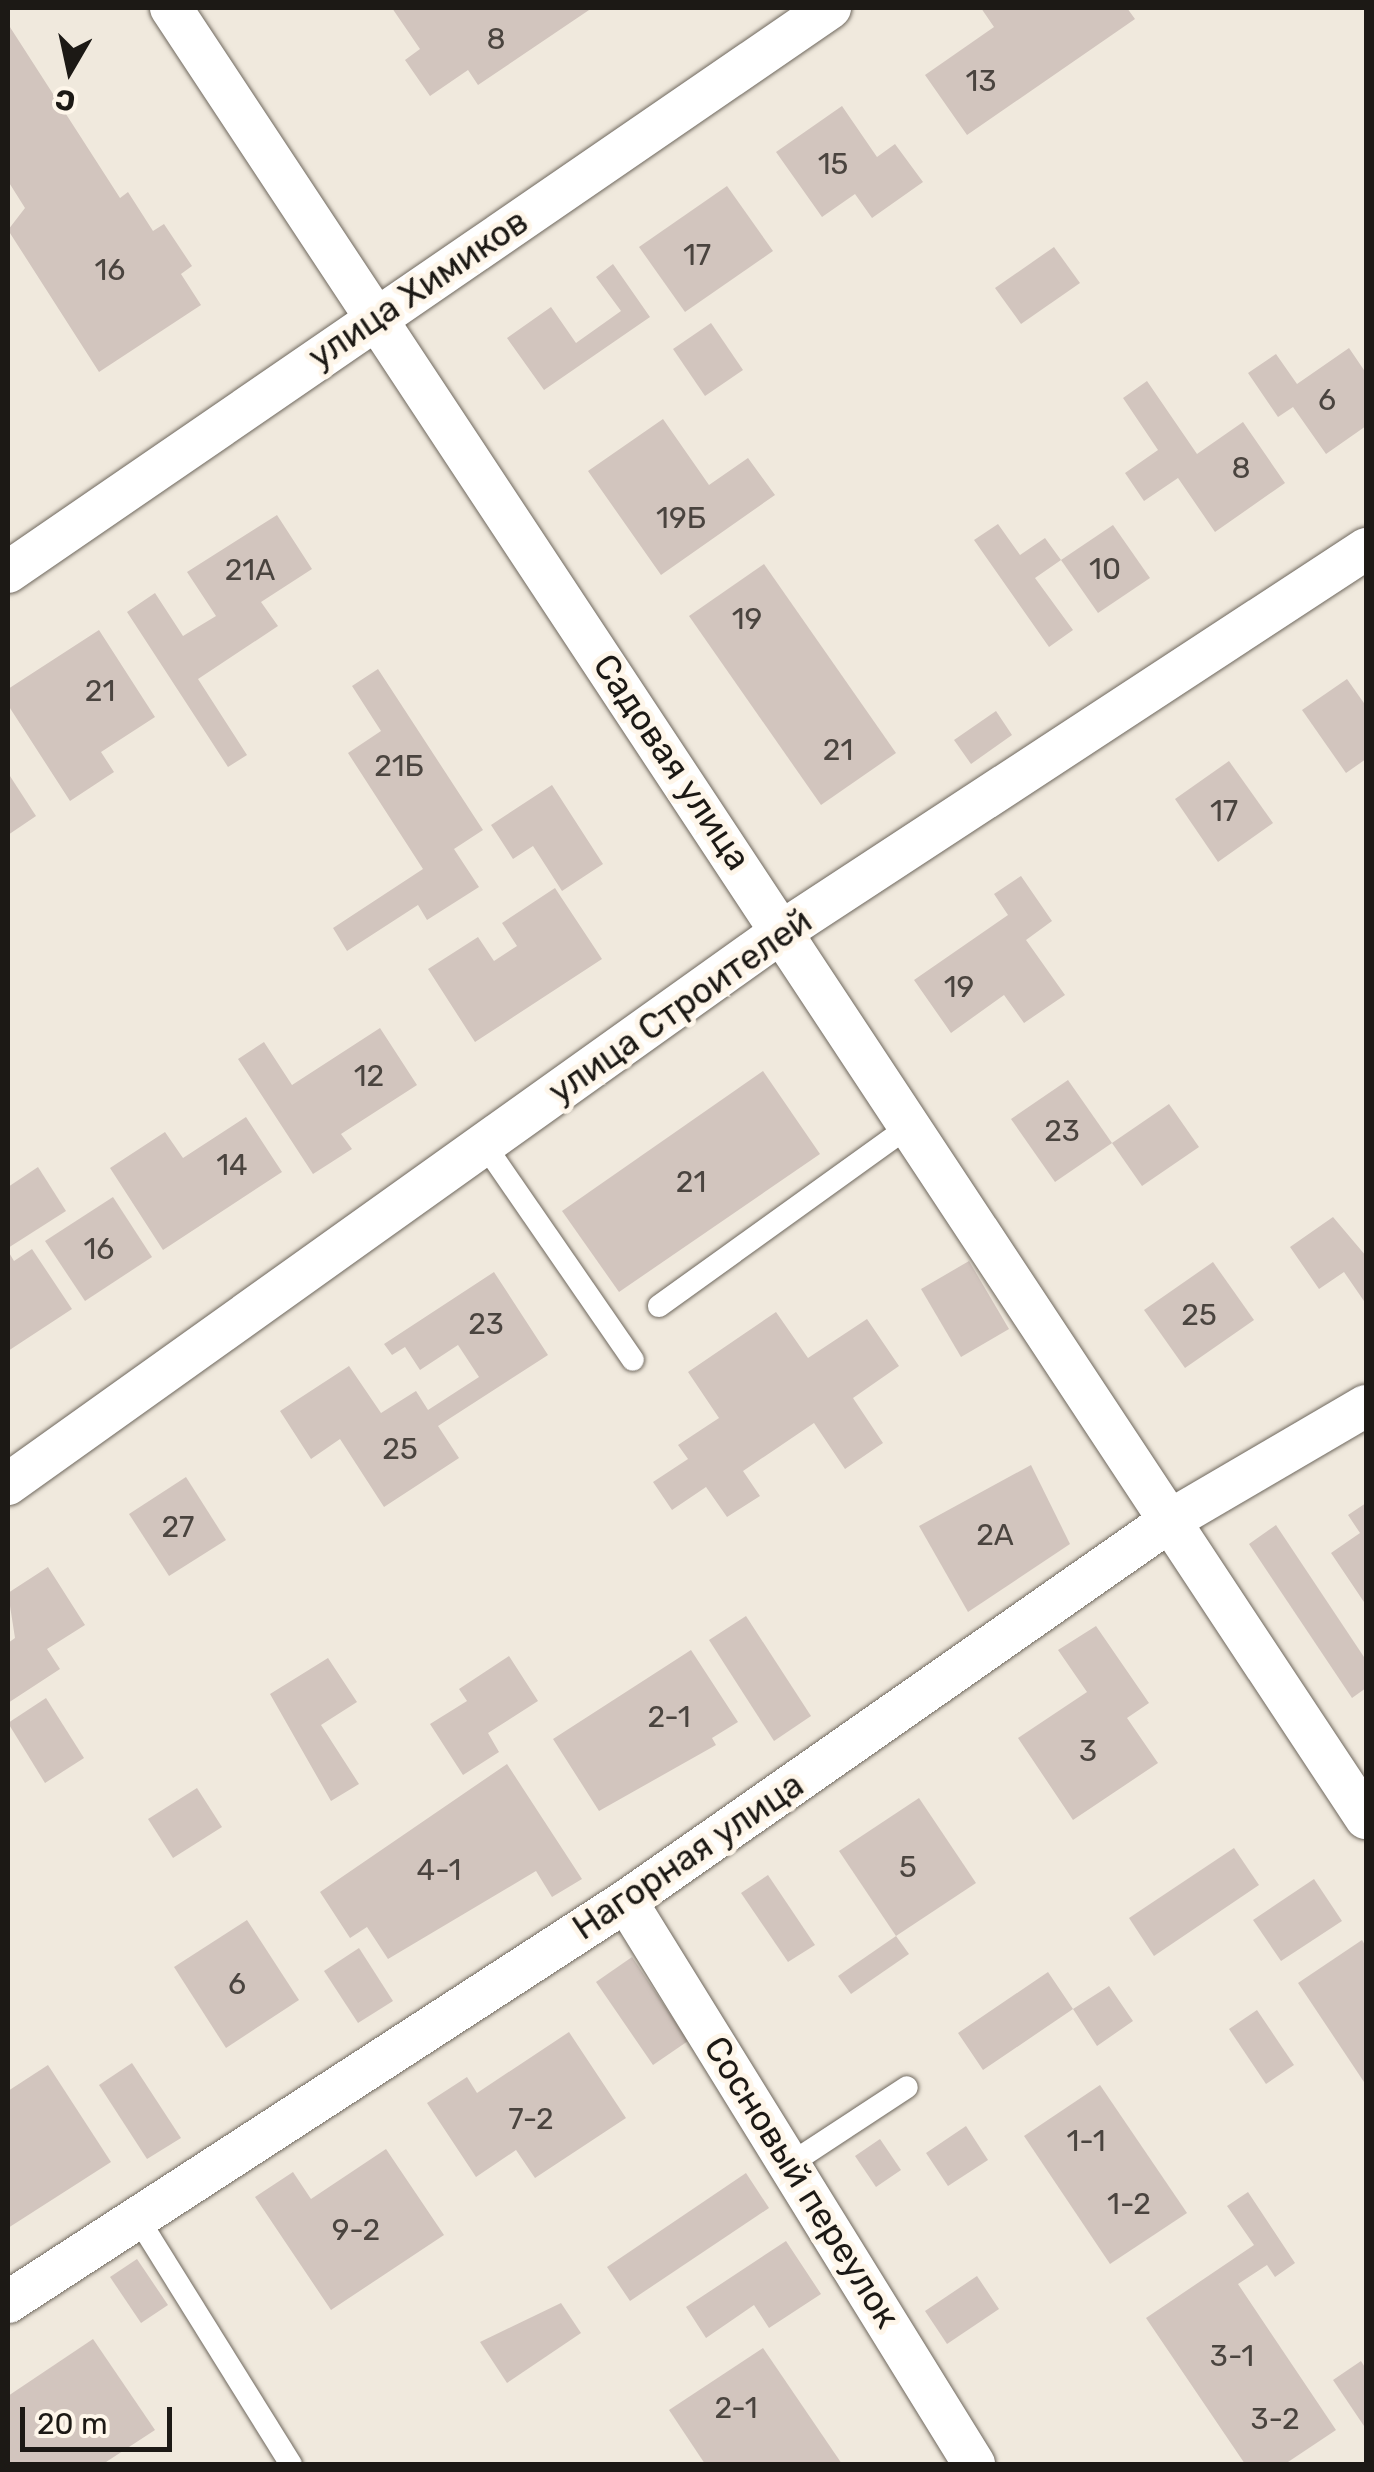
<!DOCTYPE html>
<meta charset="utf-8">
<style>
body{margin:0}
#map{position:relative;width:1374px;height:2472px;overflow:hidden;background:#f0e9dd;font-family:Rubik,sans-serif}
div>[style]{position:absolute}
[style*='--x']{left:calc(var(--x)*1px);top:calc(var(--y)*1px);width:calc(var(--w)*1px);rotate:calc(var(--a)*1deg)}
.building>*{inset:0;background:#d2c5be}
.roads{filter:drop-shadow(0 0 2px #6f685e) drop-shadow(0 0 2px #6f685e)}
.lane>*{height:22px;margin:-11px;padding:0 11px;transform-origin:11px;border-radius:11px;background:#fff}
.street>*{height:42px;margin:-21px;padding:0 21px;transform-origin:21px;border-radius:21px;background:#fff}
span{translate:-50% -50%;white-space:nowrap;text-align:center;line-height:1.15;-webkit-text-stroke:10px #fef6ea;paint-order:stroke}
.number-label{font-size:30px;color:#4a443f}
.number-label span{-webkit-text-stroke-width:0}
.street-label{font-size:35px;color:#1c1915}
.frame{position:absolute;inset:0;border:10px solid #1c1915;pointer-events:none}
.north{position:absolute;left:20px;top:20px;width:100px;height:100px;-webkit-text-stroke:8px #fef6ea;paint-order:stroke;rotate:189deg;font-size:28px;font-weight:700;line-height:40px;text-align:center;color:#1c1915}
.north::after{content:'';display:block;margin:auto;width:35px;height:45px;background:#1c1915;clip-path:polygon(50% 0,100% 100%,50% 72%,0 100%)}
.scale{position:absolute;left:20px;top:2407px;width:152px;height:45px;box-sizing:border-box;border:5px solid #1c1915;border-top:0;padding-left:12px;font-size:30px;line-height:35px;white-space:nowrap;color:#1c1915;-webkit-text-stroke:8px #fef6ea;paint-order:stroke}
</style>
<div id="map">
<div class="building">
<i style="clip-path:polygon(392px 8px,592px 8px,478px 85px,468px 70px,430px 96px,405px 60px,420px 49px)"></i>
<i style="clip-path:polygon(981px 8px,1127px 8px,1135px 19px,967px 135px,925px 75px,994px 27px)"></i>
<i style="clip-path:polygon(8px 24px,120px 198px,128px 192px,153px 231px,164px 224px,192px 266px,181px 274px,201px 305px,99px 372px,8px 230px,25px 208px,8px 181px)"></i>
<i style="clip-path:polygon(842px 106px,877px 157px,895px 144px,923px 182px,872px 218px,855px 194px,822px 217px,776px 152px)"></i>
<i style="clip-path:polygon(727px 186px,773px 251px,685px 312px,639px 247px)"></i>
<i style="clip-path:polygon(1054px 247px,1080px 283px,1021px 324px,995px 288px)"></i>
<i style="clip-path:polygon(613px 264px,650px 317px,544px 390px,507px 338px,551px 307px,576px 343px,621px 311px,596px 277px)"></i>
<i style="clip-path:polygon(711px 323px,743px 370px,705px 396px,673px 349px)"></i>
<i style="clip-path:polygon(1349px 348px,1366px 373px,1366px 426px,1326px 454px,1293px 407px,1278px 417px,1248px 373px,1276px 354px,1297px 384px)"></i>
<i style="clip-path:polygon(1147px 381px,1197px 454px,1243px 422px,1285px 483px,1215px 532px,1178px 478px,1144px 501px,1125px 473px,1158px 450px,1123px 398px)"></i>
<i style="clip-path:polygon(663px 419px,709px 485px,748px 458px,775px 495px,661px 575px,588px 471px)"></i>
<i style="clip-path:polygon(277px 515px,312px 569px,261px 602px,278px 626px,198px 679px,247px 755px,228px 767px,127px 612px,155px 593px,183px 636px,216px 616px,187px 572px)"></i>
<i style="clip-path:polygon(998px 524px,1020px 555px,1045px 538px,1061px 560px,1035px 578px,1073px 630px,1049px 647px,974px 540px)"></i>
<i style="clip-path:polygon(1113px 525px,1150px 578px,1098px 613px,1061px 560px)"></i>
<i style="clip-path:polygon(764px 564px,896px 753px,821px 805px,689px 616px)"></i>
<i style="clip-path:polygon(99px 630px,155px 717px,101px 752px,114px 772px,70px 801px,8px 705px,8px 689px)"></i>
<i style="clip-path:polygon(378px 669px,483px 830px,454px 849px,479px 887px,427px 920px,418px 905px,347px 951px,333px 928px,423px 869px,348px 753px,381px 731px,352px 686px)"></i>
<i style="clip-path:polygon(1347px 679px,1366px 706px,1366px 759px,1346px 773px,1302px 710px)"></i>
<i style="clip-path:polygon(996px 711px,1012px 735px,971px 764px,954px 740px)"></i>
<i style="clip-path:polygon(1229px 761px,1273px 823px,1218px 862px,1175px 799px)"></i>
<i style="clip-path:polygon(8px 773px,36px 816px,8px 835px)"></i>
<i style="clip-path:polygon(552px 785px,603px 864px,562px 891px,533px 846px,513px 859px,491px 825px)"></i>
<i style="clip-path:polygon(1021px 876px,1052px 921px,1026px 940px,1065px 995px,1024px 1023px,1004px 995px,951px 1033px,914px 980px,1008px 915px,994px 894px)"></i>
<i style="clip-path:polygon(555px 888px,602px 959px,475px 1042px,428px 969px,478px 937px,494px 961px,517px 946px,502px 923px)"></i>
<i style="clip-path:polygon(380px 1028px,417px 1085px,341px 1134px,352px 1149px,313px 1174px,238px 1059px,264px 1042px,292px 1085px)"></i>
<i style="clip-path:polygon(763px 1071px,820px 1154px,619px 1292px,562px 1211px)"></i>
<i style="clip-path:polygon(1068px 1080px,1112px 1143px,1055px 1182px,1011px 1119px)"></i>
<i style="clip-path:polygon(1169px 1104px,1199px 1147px,1142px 1186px,1112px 1143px)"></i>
<i style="clip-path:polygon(246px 1117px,282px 1172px,163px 1250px,110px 1168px,165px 1132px,183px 1158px)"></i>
<i style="clip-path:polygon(38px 1167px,66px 1211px,8px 1248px,8px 1187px)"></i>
<i style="clip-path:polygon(113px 1197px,152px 1257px,85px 1301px,45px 1241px)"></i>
<i style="clip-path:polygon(1333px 1217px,1366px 1256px,1366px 1304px,1344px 1272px,1319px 1289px,1290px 1247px)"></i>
<i style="clip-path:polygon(32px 1249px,72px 1309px,8px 1351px,8px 1251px,14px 1261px)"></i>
<i style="clip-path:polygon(969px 1261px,1009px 1329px,961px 1357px,921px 1289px)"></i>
<i style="clip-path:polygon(1213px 1262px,1254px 1320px,1185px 1368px,1144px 1310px)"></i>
<i style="clip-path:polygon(494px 1272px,548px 1355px,438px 1426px,459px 1458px,384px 1507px,340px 1439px,311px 1459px,280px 1411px,349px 1366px,381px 1413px,416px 1391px,428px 1410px,479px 1377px,458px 1345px,420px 1370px,405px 1347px,392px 1355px,384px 1344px)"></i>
<i style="clip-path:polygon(776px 1312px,808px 1358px,867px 1319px,899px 1366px,853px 1398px,883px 1443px,845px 1469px,814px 1423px,743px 1471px,760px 1496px,727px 1517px,706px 1487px,672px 1510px,653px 1482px,688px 1459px,678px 1445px,719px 1418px,688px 1372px)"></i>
<i style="clip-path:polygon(1031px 1465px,1070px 1544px,968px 1612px,919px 1526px)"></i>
<i style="clip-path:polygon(186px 1477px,226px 1540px,169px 1576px,129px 1514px)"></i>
<i style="clip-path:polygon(1366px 1503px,1366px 1605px,1331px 1553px,1360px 1533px,1348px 1515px)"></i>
<i style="clip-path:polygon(1276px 1525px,1366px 1660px,1366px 1688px,1352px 1698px,1249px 1544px)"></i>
<i style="clip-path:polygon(48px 1567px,85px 1625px,47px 1649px,60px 1669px,8px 1703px,8px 1643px,15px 1638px,8px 1593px)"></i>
<i style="clip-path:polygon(746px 1616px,811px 1716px,774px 1741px,709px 1640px)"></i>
<i style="clip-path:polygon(1096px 1626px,1149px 1703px,1127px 1718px,1158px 1763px,1073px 1820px,1018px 1738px,1087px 1692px,1058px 1650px)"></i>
<i style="clip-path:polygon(691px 1650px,738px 1722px,712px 1738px,716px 1745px,599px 1811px,553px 1739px)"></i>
<i style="clip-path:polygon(509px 1656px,538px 1701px,488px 1733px,499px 1752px,463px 1775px,430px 1724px,467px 1701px,459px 1689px)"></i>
<i style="clip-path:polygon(328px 1658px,357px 1702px,321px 1725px,359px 1784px,331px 1801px,270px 1694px)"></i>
<i style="clip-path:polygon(46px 1698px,84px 1758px,45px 1783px,8px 1723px)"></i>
<i style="clip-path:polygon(507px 1764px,582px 1879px,552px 1897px,536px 1871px,388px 1959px,367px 1927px,350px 1938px,320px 1892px)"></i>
<i style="clip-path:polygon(197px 1788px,222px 1827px,173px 1858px,148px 1819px)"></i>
<i style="clip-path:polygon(919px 1798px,976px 1883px,896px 1936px,839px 1851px)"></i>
<i style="clip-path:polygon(1234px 1848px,1259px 1885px,1154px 1956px,1129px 1918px)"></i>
<i style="clip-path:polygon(768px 1875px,815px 1945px,788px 1962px,741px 1893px)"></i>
<i style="clip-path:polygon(1314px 1879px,1342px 1921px,1281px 1961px,1253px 1920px)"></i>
<i style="clip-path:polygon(247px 1920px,299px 2000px,226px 2048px,174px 1967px)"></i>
<i style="clip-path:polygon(896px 1936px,909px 1954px,851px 1994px,838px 1976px)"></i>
<i style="clip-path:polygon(1362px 1940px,1366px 1947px,1366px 2085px,1298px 1983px)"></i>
<i style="clip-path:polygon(359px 1948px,393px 2001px,358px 2023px,324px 1971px)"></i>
<i style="clip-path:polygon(632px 1957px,688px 2041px,653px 2065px,596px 1982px)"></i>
<i style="clip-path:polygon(1048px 1972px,1073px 2009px,1109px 1986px,1133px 2021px,1097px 2046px,1073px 2009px,983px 2070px,958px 2033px)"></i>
<i style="clip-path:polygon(1257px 2010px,1294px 2065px,1266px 2084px,1229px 2029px)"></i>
<i style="clip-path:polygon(569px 2032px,626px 2118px,535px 2178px,516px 2150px,476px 2177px,427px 2103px,467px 2077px,477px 2093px)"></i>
<i style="clip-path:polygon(132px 2063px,181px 2138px,147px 2159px,99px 2085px)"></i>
<i style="clip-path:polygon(48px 2065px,111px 2162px,8px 2228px,8px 2091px)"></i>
<i style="clip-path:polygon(1100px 2085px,1187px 2213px,1110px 2264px,1024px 2136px)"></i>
<i style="clip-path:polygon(966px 2126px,988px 2160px,948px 2186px,926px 2153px)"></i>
<i style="clip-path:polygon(880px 2139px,901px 2170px,876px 2187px,855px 2156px)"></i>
<i style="clip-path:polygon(386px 2149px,444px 2235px,331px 2310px,255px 2197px,293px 2172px,311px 2199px)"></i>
<i style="clip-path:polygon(746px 2173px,769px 2208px,630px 2301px,607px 2267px)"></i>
<i style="clip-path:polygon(1248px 2192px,1295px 2263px,1275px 2277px,1267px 2265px,1238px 2284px,1336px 2430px,1285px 2464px,1245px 2464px,1146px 2318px,1254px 2245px,1227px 2206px)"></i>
<i style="clip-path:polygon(786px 2241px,821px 2294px,769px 2328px,754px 2305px,706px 2338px,686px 2307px)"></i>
<i style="clip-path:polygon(137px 2259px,168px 2305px,141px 2323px,110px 2277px)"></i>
<i style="clip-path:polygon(977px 2276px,999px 2309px,947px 2344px,925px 2311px)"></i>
<i style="clip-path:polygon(561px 2303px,581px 2333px,507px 2383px,480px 2342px)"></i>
<i style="clip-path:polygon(93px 2339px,155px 2430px,103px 2464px,8px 2464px,8px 2396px)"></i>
<i style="clip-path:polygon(763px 2348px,842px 2464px,705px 2464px,669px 2410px)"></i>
<i style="clip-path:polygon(1361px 2361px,1366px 2369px,1366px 2429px,1333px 2380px)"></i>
</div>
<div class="roads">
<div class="lane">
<i style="--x:484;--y:1144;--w:262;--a:55.4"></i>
<i style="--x:659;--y:1306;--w:312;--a:-35.7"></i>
<i style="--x:793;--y:2162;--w:136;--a:-33.3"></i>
<i style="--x:137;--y:2217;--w:291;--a:58.1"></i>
</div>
<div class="street">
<i style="--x:171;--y:8;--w:2169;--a:56.57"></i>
<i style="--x:8;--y:572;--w:997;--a:-34.46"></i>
<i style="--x:8;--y:1484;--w:953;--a:-35.52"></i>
<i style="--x:784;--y:930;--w:696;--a:-33.21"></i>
<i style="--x:626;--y:1901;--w:662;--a:58.28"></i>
<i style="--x:8;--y:2302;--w:737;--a:-32.98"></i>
<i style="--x:626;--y:1901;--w:669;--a:-34.95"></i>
<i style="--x:1174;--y:1518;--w:222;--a:-30.3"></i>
</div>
</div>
<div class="number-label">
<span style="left:496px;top:39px">8</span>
<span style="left:981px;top:81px">13</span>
<span style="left:833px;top:164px">15</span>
<span style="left:697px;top:255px">17</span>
<span style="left:110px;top:270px">16</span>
<span style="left:1327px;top:400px">6</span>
<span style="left:1241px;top:468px">8</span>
<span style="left:681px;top:518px">19Б</span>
<span style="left:1105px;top:569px">10</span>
<span style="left:250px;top:570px">21А</span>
<span style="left:747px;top:619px">19</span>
<span style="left:100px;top:691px">21</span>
<span style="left:838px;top:750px">21</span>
<span style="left:399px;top:766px">21Б</span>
<span style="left:1224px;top:811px">17</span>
<span style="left:959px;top:987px">19</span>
<span style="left:369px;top:1076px">12</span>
<span style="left:1062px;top:1131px">23</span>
<span style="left:232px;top:1165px">14</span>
<span style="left:691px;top:1182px">21</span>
<span style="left:99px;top:1249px">16</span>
<span style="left:1199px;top:1315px">25</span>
<span style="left:486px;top:1324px">23</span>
<span style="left:400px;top:1449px">25</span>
<span style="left:178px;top:1527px">27</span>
<span style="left:995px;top:1535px">2А</span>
<span style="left:669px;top:1717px">2-1</span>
<span style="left:1088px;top:1751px">3</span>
<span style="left:908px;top:1867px">5</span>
<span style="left:439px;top:1870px">4-1</span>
<span style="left:237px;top:1984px">6</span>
<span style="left:531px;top:2119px">7-2</span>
<span style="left:1086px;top:2141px">1-1</span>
<span style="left:1129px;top:2204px">1-2</span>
<span style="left:356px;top:2230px">9-2</span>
<span style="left:1232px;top:2356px">3-1</span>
<span style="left:736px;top:2408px">2-1</span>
<span style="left:1275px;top:2419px">3-2</span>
</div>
<div class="street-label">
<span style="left:418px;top:289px;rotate:-34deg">улица Химиков</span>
<span style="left:672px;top:762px;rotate:56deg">Садовая улица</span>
<span style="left:680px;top:1006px;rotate:-35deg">улица Строителей</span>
<span style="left:688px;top:1856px;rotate:-34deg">Нагорная улица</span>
<span style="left:802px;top:2182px;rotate:58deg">Сосновый переулок</span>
</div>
<div class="frame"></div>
<div class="north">С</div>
<div class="scale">20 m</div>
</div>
